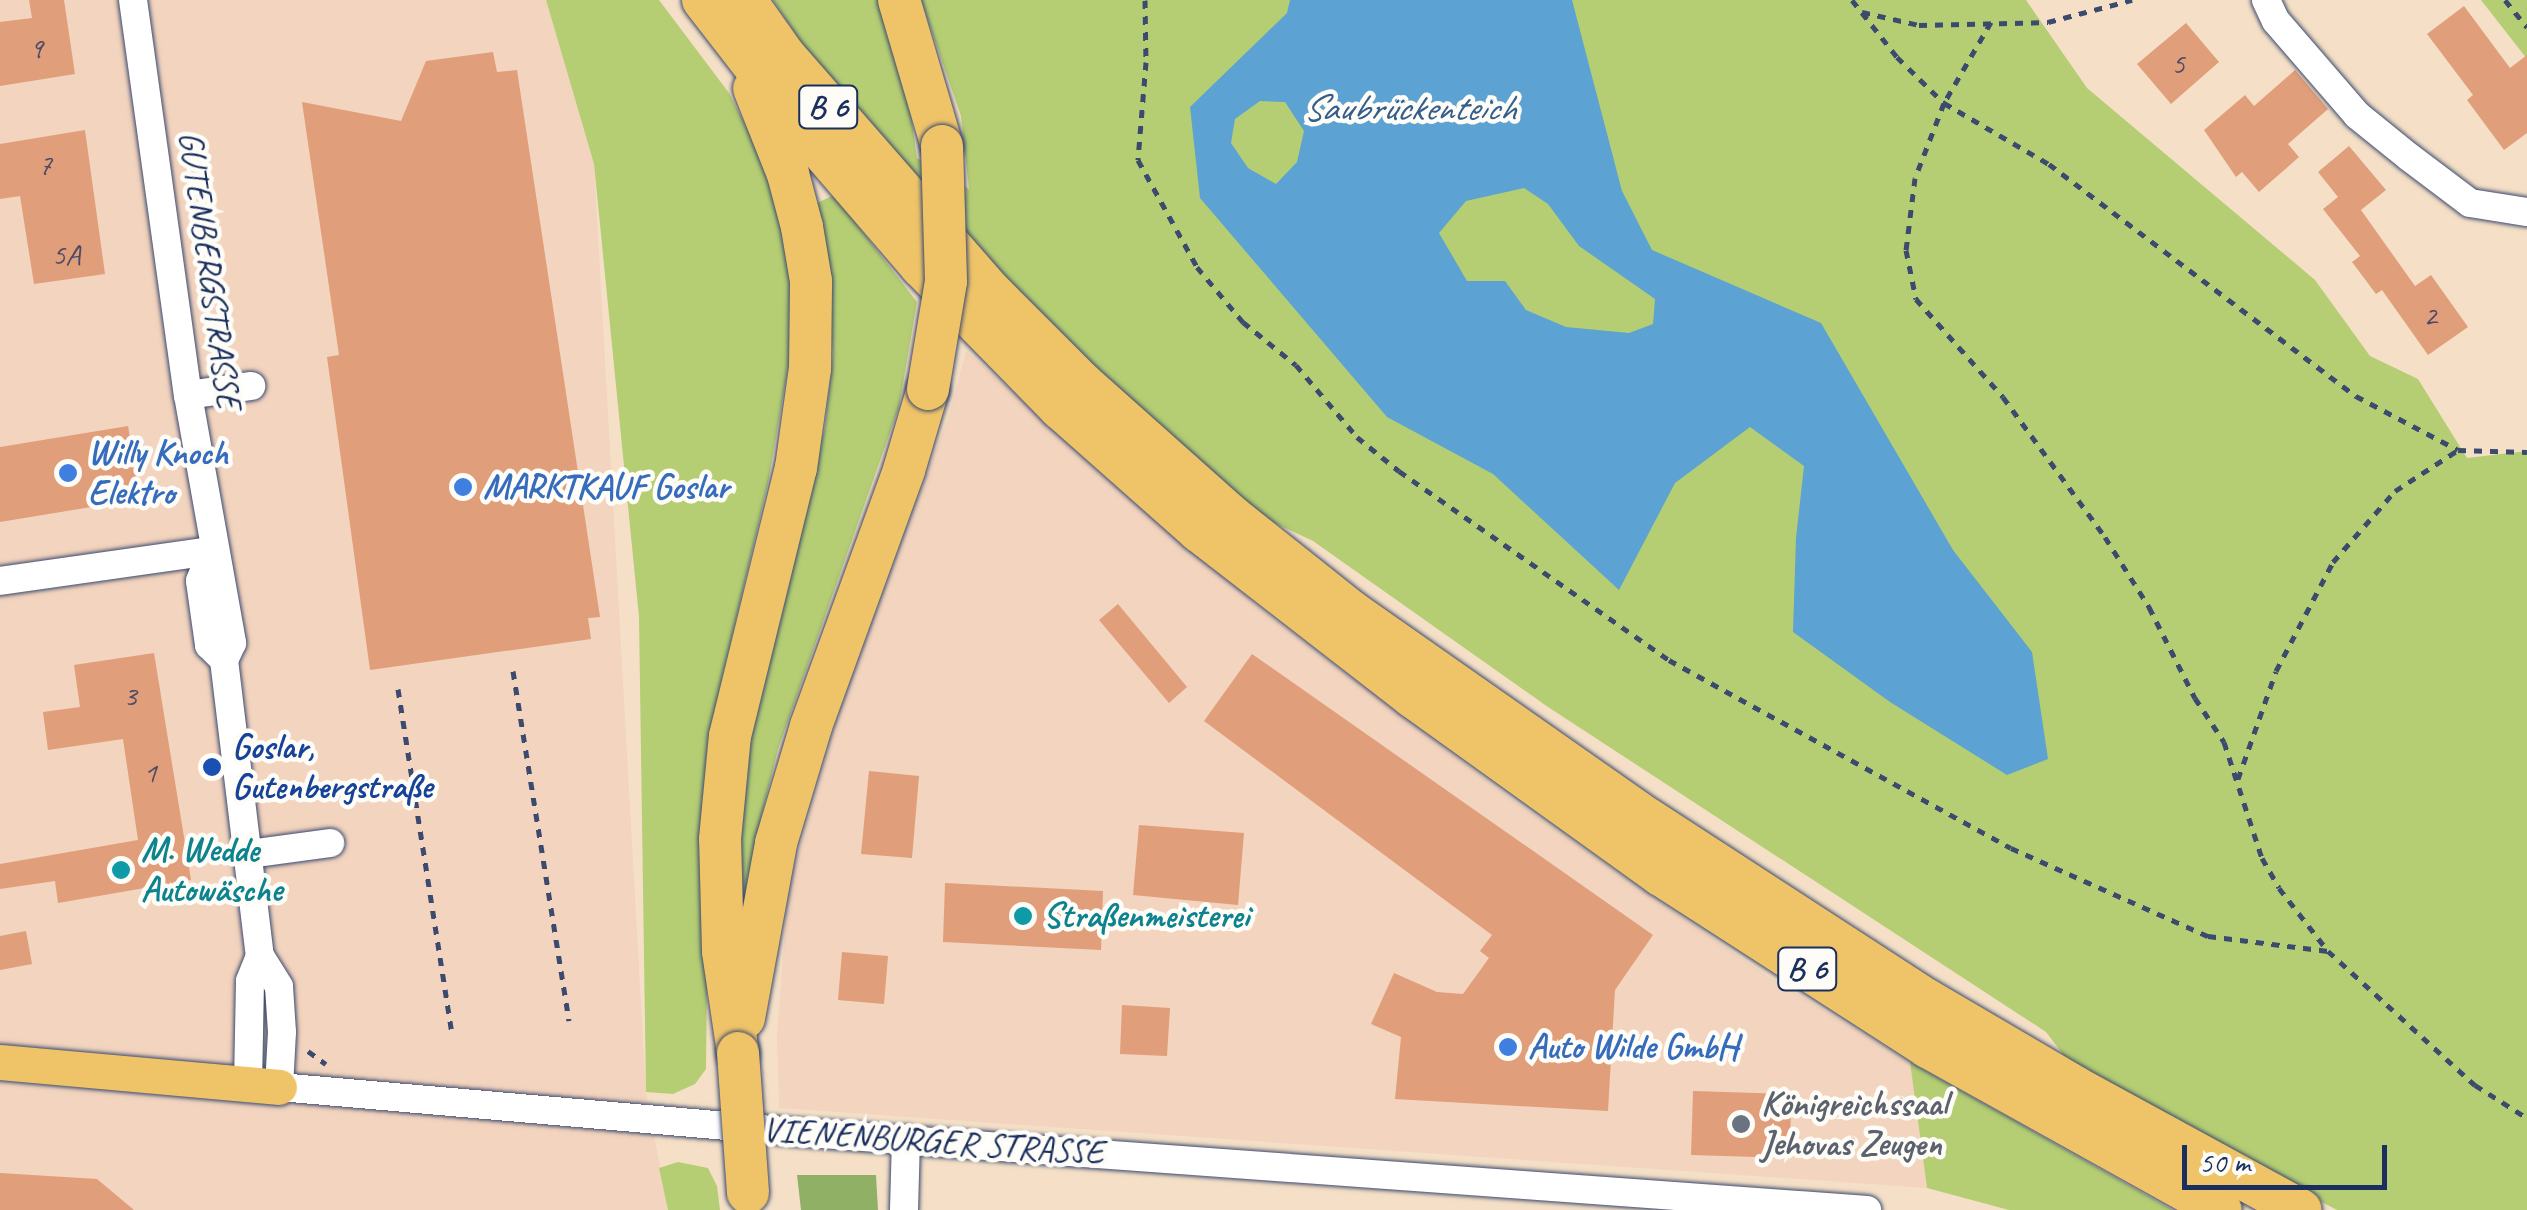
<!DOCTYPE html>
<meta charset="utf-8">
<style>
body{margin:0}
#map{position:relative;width:2527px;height:1210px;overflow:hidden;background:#f5e0c7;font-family:Caveat,sans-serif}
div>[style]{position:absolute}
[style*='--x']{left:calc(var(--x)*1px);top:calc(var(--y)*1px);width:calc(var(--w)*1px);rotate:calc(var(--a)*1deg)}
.built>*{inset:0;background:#f3d4be}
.green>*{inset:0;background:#b5ce73}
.forest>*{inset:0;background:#90b165}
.water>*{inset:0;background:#5ca2d2}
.building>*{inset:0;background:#e09e7a}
.path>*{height:5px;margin-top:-2.5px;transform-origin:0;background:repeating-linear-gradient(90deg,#3c4a6e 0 8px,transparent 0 16px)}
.roads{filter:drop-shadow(0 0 2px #3c4a6e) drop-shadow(0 0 2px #3c4a6e)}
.minor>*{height:28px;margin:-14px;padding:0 14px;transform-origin:14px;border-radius:14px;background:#fff}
.major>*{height:35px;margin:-17.5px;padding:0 17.5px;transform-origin:17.5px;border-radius:17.5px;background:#efc469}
.highway>*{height:42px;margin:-21px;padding:0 21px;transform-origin:21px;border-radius:21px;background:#efc469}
.bridges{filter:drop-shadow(0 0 2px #3c4a6e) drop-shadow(0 0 2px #3c4a6e)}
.highway-bridge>*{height:42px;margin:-21px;padding:0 21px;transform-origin:21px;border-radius:21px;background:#efc469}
.dots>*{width:28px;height:28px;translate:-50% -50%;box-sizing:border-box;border:5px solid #fdfcf7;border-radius:50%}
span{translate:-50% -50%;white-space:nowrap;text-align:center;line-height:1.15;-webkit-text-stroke:9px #fdfcf7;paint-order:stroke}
.number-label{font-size:30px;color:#4c4b65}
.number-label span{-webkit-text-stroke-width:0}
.shield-label span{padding:2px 8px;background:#fdfcf7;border:2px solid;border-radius:8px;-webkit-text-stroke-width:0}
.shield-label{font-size:32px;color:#1b2f5e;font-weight:700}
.street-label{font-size:35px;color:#1b2f5e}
.shop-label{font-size:35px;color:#366cbe;font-weight:700}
.left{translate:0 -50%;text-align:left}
.transit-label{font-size:35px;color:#164399;font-weight:700}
.culture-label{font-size:35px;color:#0d838f;font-weight:700}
.worship-label{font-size:35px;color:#5b616d;font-weight:700}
.water-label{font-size:38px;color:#355d8c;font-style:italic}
.scale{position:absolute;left:2182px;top:1145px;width:205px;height:45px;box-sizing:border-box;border:5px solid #1b2f5e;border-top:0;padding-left:12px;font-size:30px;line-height:35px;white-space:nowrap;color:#1b2f5e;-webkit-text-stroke:8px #fdfcf7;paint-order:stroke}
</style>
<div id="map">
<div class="built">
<i style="clip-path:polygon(0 0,546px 0,594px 164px,646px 1092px,668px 1210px,0 1210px)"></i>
<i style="clip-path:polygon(966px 351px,1261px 609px,1513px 800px,1769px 977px,1910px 1062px,1927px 1188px,779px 1108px,777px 1035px,788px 889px,854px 660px,949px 416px)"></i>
</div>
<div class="green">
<i style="clip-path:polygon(546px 0,659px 0,729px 93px,769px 171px,790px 244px,793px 339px,768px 483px,710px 730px,706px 1069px,695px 1084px,673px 1094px,646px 1092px,639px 617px,594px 164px)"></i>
<i style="clip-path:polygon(773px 0,883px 0,905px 73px,917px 158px,969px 189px,961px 116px,921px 0,2026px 0,2087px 88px,2315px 280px,2370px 356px,2418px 379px,2467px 458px,2527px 451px,2527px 1210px,2337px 1210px,2238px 1158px,2068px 1061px,2046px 1032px,1548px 707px,1313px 541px,1264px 518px,1134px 406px,972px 246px,802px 44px)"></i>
<i style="clip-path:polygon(2481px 0,2527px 0,2527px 59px)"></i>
<i style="clip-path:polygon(834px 195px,917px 302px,899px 407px,778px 749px,755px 842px,743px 925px,731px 899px,756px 670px,825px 428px,833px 355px,827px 261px,815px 204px)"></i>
<i style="clip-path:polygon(1910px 1062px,2173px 1210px,2009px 1210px,1927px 1188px)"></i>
<i style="clip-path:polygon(678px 1162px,708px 1168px,717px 1186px,720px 1210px,668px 1210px,659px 1168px)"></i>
</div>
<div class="forest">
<i style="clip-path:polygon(797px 1175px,876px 1175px,878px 1210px,801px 1210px)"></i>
</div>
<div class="water">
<i style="clip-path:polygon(evenodd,1290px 0,1572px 0,1622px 191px,1652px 250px,1821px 323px,1953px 550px,2032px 652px,2048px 759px,2007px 775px,1890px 702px,1793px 632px,1796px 538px,1804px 466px,1750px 427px,1675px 483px,1619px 590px,1493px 474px,1387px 417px,1200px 198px,1190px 107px,1287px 13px,1290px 0,1260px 101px,1285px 102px,1304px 131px,1297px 162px,1276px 184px,1248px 168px,1231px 143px,1235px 119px,1260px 101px,1290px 0,1524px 188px,1548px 204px,1579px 246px,1655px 299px,1653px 324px,1629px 333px,1566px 327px,1526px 310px,1505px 281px,1467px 281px,1439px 233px,1466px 201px,1524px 188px)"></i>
</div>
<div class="building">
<i style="clip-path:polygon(29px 0,64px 0,75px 74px,0 86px,0 22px,32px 18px)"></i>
<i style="clip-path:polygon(2464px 6px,2510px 68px,2527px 55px,2527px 133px,2504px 150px,2467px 100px,2473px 95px,2427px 34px)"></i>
<i style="clip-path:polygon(2186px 23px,2219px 62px,2171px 104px,2137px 64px)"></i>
<i style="clip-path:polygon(493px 52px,497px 72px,517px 70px,600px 617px,588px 618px,591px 639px,370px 670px,327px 357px,339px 355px,302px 102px,401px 121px,426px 61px)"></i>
<i style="clip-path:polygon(2295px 70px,2328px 109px,2288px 144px,2299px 157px,2259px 192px,2242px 172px,2236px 177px,2204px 130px,2245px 95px,2254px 106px)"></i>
<i style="clip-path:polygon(85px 130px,105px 274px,34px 284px,20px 196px,0 199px,0 144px)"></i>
<i style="clip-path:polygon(2349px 146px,2386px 190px,2361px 210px,2415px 286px,2431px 275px,2468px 327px,2428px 355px,2382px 290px,2376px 294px,2352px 262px,2360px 256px,2323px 209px,2338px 197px,2318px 172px)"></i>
<i style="clip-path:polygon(128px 426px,140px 499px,0 522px,0 447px)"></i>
<i style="clip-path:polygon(1118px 604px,1187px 687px,1169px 703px,1099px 620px)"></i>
<i style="clip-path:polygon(154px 653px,191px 880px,58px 903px,55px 881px,0 889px,0 864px,138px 840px,123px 739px,48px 750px,43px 712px,80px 707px,74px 665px)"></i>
<i style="clip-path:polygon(1252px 654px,1653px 935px,1615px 990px,1608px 1111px,1395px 1099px,1401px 1037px,1371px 1024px,1394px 973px,1437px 992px,1463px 994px,1489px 958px,1480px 951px,1492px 935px,1204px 721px)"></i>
<i style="clip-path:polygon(869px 771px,919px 776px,912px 858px,861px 854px)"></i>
<i style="clip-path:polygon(1139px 825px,1244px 833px,1238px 905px,1133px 895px)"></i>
<i style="clip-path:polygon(945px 883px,1103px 891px,1101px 950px,943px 942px)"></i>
<i style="clip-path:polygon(26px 931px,32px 964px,0 970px,0 936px)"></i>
<i style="clip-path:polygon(842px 952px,888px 956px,884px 1004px,838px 1000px)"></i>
<i style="clip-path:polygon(1122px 1005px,1170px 1008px,1167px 1056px,1120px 1054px)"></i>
<i style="clip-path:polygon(1693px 1091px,1791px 1094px,1790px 1158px,1691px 1155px)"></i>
<i style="clip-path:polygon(0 1173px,97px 1179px,134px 1210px,0 1210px)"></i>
</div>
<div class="path">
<i style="--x:1145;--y:0;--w:62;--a:89.1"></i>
<i style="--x:1146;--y:62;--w:98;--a:94.7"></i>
<i style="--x:1138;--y:160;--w:122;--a:61.1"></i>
<i style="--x:1197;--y:267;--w:72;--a:50.1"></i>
<i style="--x:1243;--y:322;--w:68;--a:39.1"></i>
<i style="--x:1296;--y:365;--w:94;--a:49.7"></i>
<i style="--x:1357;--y:437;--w:54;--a:39"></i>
<i style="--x:1399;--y:471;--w:330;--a:35"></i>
<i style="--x:1669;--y:660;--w:390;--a:28.8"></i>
<i style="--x:2011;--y:848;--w:216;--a:24.1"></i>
<i style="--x:2208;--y:936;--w:121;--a:7.1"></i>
<i style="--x:1852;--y:0;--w:73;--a:51.7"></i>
<i style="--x:1897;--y:57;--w:66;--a:44.4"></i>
<i style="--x:1944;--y:103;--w:121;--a:30.2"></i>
<i style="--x:2049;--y:164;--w:385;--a:37.1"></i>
<i style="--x:2356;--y:396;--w:115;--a:27.9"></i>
<i style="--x:2458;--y:450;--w:69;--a:1.7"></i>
<i style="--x:2505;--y:0;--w:35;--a:51"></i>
<i style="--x:1862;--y:12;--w:58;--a:12.8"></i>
<i style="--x:1919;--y:25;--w:129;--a:-1.3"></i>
<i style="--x:2048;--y:22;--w:87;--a:-14.7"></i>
<i style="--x:1991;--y:22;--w:94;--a:120.1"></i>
<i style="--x:1944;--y:103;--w:80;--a:111.1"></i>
<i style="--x:1915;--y:178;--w:73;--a:97.1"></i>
<i style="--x:1906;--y:250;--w:50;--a:78.5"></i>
<i style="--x:1916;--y:299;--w:131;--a:48.4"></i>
<i style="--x:2003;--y:397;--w:173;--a:53.9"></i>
<i style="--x:2105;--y:537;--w:83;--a:57.8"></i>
<i style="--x:2149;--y:607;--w:102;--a:63.2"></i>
<i style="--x:2195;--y:698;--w:53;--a:56.6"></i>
<i style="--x:2224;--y:742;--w:122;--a:71.9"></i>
<i style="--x:2262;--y:858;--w:34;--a:60"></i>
<i style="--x:2279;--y:888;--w:80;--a:52.1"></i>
<i style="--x:2328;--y:951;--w:199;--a:42.4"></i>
<i style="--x:2475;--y:1085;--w:62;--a:32.4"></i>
<i style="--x:513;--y:671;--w:354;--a:80.9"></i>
<i style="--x:398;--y:689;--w:349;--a:81.1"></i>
<i style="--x:2238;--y:779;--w:114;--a:-70.6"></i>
<i style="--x:2276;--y:671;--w:123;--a:-62.4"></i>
<i style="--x:2333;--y:562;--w:94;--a:-48.9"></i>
<i style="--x:2395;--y:491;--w:75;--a:-33.1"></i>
<i style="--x:308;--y:1051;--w:22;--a:36"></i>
</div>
<div class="roads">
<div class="minor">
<i style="--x:133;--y:0;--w:399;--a:82.1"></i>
<i style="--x:188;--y:395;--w:252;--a:79.9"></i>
<i style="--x:232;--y:643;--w:19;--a:115"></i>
<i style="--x:224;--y:660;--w:298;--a:83.1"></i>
<i style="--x:260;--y:956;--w:27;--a:112"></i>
<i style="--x:250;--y:981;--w:102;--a:91.1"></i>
<i style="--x:2266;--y:0;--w:23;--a:65"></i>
<i style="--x:2276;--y:21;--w:124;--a:49.2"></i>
<i style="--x:2357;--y:115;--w:67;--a:38.9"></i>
<i style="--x:2409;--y:157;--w:76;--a:37"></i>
<i style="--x:2470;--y:203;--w:58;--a:9"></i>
<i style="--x:188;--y:395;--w:64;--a:-8.1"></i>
<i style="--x:212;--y:551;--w:32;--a:112"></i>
<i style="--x:200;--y:581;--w:65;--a:82"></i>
<i style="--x:209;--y:645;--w:21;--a:45"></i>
<i style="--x:0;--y:581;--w:214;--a:-8.1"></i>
<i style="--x:249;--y:854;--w:82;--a:-7.7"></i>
<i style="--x:260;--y:956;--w:36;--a:58"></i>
<i style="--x:279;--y:987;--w:45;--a:86.2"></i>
<i style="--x:282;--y:1032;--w:55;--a:93.1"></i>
<i style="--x:279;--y:1087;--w:518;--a:4.98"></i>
<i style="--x:795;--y:1132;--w:1075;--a:4.16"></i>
<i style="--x:904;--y:1210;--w:71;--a:-88.4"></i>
</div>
<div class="major">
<i style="--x:0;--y:1062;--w:280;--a:5.1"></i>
</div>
<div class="highway">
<i style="--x:703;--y:0;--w:163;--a:52.2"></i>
<i style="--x:803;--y:129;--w:181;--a:49.3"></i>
<i style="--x:921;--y:266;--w:199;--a:45.6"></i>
<i style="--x:1060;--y:408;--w:186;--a:41.5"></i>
<i style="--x:1199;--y:531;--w:271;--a:37.8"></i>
<i style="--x:1413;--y:697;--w:305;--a:35.7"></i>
<i style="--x:1661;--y:875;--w:318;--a:32.8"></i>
<i style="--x:1928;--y:1047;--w:335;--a:29.1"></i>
<i style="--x:745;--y:0;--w:67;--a:54.7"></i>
<i style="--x:784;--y:55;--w:315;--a:48.9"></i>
<i style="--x:991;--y:292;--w:130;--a:45"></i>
<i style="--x:1083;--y:384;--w:197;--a:41.7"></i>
<i style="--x:1230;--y:515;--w:156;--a:38.5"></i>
<i style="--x:1352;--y:612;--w:361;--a:35"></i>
<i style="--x:1648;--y:819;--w:333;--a:33"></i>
<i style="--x:1927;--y:1000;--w:172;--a:30.4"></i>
<i style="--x:2075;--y:1087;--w:257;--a:28.6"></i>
<i style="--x:899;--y:0;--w:152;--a:73.6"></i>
<i style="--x:744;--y:1018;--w:178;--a:-79.6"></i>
<i style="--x:776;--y:843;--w:122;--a:-73.3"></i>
<i style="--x:811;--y:726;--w:272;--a:-70"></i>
<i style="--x:904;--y:470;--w:84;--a:-73.5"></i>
<i style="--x:738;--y:1053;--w:103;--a:-98.4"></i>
<i style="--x:723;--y:951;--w:112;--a:-91.5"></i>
<i style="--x:720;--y:839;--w:103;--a:-84.5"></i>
<i style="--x:730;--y:736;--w:276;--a:-76.2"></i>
<i style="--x:796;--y:468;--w:100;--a:-82"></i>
<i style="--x:810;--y:369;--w:88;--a:-89.3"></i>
<i style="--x:811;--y:281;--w:55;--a:-99.5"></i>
<i style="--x:802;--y:227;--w:55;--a:-104.8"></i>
<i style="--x:788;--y:174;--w:92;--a:-111.6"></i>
</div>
</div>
<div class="bridges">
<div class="highway-bridge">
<i style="--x:928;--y:389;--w:109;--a:-80.5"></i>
<i style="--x:946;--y:281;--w:135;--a:-91.7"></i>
<i style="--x:738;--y:1053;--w:140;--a:85.9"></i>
</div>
</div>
<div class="dots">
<i style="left:68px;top:473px;background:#3f7fe0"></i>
<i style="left:463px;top:487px;background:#3f7fe0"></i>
<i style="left:212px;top:767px;background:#1a4fb4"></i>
<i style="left:121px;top:870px;background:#0f9aa8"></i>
<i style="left:1023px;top:916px;background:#0f9aa8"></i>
<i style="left:1508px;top:1047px;background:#3f7fe0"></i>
<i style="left:1741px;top:1124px;background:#6b7280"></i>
</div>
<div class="number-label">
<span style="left:36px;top:48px">9</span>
<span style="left:2178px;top:63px">5</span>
<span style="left:45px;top:164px">7</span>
<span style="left:66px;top:254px">5A</span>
<span style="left:2430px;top:315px">2</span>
<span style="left:130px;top:695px">3</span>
<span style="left:150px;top:772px">1</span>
</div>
<div class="shield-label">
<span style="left:828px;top:107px">B 6</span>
<span style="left:1807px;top:969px">B 6</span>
</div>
<div class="street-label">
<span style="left:210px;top:270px;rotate:82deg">GUTENBERGSTRASSE</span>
<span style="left:933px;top:1141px;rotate:4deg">VIENENBURGER STRASSE</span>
</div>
<div class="shop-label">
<span class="left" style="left:88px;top:473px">Willy Knoch<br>Elektro</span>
<span class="left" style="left:483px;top:487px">MARKTKAUF Goslar</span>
<span class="left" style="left:1528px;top:1047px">Auto Wilde GmbH</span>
</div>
<div class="transit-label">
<span class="left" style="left:232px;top:767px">Goslar,<br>Gutenbergstraße</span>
</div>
<div class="culture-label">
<span class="left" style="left:141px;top:870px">M. Wedde<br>Autowäsche</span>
<span class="left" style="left:1043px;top:916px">Straßenmeisterei</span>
</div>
<div class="worship-label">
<span class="left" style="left:1761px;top:1124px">Königreichssaal<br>Jehovas Zeugen</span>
</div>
<div class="water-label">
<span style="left:1409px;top:108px">Saubrückenteich</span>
</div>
<div class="scale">50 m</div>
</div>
